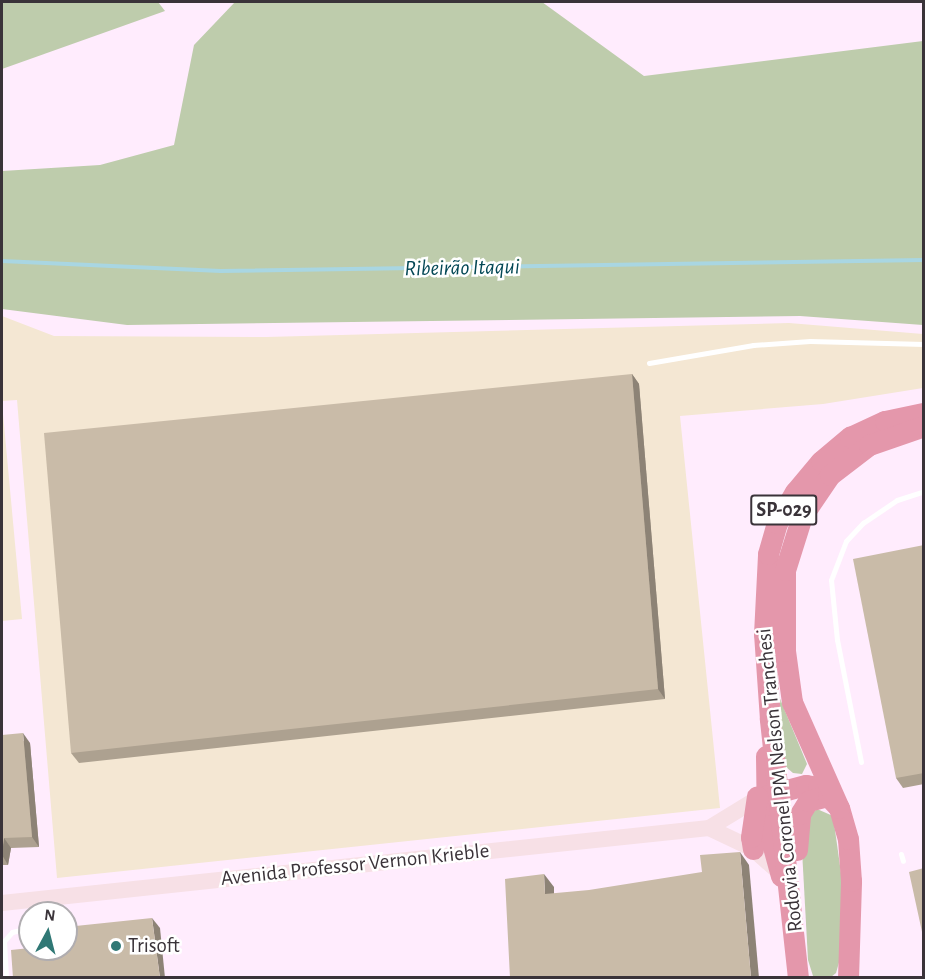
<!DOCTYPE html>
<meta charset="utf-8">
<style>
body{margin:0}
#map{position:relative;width:925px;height:979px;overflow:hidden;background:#ffecfd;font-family:"Alegreya Sans",sans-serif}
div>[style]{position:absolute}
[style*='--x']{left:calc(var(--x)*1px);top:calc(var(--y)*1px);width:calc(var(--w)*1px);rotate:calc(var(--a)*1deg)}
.industrial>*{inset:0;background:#f4e7d3}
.green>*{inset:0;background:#beccac}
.stream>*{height:4px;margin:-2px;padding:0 2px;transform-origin:2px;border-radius:2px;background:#a9d6e2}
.lane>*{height:5px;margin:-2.5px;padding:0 2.5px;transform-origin:2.5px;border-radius:2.5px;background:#fff}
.secondary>*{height:16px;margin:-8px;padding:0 8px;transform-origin:8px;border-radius:8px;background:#f7e0e6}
.highway>*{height:21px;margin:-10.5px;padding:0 10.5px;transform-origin:10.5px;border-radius:10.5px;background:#e497ab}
.wall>*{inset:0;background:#ada190}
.shaded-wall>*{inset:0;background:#8d8376}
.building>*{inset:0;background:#c9bba8}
.dots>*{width:16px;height:16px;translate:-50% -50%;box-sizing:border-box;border:3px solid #fff;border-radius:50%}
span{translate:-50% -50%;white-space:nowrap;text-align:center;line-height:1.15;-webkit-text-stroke:5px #fff;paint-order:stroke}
.shield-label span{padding:2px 4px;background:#fff;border:2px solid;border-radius:4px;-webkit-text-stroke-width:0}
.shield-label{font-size:20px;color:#3a3339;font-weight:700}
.street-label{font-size:21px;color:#3a3339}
.poi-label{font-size:21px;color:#3a3339}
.left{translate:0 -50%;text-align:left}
.water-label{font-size:22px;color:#034755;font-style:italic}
.frame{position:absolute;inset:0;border:3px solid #3a3339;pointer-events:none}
.north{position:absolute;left:18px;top:901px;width:60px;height:60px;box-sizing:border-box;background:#fff;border:2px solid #b0adb0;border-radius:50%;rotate:7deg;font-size:16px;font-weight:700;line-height:24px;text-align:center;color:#3a3339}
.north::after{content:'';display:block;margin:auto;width:21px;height:27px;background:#307875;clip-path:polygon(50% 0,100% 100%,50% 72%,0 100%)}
</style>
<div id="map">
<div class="industrial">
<i style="clip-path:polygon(2px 316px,54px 336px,266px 337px,789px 323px,923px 334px,923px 388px,823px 404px,680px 416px,720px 808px,57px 878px,17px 400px,2px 401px)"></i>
<i style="clip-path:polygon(2px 403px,22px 619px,2px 621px)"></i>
</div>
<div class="green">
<i style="clip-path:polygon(2px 2px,158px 2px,165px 11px,2px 69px)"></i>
<i style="clip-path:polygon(235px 2px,542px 2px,644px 76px,923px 41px,923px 325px,800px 316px,127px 325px,2px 309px,2px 171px,100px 165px,174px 145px,194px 45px)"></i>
<i style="clip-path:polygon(776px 689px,807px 764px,802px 774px,793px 773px,786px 767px)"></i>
<i style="clip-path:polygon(817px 809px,833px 816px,842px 880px,840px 959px,836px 973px,831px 977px,813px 976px,808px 960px,802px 850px,811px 814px)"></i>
</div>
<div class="stream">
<i style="--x:2;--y:261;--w:219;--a:2.6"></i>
<i style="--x:221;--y:271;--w:703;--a:-0.9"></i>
</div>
<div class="lane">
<i style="--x:649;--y:363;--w:106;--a:-9.8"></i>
<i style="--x:753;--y:345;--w:57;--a:-4"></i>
<i style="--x:810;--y:341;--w:114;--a:1.5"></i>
<i style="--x:861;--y:762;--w:124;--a:-101.1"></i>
<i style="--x:837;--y:640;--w:60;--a:-95.7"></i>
<i style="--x:831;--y:580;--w:42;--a:-69"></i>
<i style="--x:846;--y:541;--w:25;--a:-47"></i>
<i style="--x:863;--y:523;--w:41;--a:-34.1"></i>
<i style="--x:897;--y:500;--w:28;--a:-18"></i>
<i style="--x:901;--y:854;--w:7;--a:74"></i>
<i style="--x:51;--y:899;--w:14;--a:82"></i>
<i style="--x:6;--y:978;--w:37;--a:-93"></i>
<i style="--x:4;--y:941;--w:12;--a:-48"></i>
<i style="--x:12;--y:932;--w:18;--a:-13"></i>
</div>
<div class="secondary">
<i style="--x:709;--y:828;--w:49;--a:25.5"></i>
<i style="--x:753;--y:849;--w:38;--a:42"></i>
<i style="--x:2;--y:903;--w:711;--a:-6.06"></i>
<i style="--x:709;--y:828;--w:54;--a:-31.3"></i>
</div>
<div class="highway">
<i style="--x:766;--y:756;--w:69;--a:89.2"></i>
<i style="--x:767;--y:825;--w:53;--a:74.6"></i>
<i style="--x:768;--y:795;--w:39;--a:-15"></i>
<i style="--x:806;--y:785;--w:12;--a:9"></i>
<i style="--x:818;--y:787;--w:13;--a:42"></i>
<i style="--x:753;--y:849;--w:12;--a:-99"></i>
<i style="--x:751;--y:837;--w:41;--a:-81.7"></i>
<i style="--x:797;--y:850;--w:36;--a:-85"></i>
<i style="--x:800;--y:814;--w:15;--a:-58"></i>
<i style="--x:808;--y:801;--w:21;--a:-14"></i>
<i style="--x:828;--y:796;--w:16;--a:47"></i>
<i style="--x:798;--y:978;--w:261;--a:-96.2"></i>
<i style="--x:770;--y:719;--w:85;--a:-94"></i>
<i style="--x:764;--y:634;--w:80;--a:-87.1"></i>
<i style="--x:768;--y:554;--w:32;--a:-74"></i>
<i style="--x:777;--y:523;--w:36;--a:-60"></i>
<i style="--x:795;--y:492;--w:40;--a:-50"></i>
<i style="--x:821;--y:461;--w:38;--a:-40"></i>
<i style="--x:850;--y:437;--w:38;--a:-25"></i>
<i style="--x:885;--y:421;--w:40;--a:-12"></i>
<i style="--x:848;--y:978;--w:97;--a:-88.2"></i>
<i style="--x:851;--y:881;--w:42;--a:-94.1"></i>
<i style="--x:848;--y:839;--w:32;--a:-106"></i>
<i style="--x:839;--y:808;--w:116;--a:-113.9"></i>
<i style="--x:792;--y:702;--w:51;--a:-97.8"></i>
<i style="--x:785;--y:651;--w:81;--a:-90"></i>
<i style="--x:785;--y:570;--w:57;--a:-72.5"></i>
<i style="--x:802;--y:516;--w:50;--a:-55.7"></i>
<i style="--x:830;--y:475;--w:49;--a:-37.6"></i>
<i style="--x:869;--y:445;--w:58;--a:-19.1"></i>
</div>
<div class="wall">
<i style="clip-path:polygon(632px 374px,639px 384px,665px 699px,79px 763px,71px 753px)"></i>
<i style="clip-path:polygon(924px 545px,924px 784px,903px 788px,896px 778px)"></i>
<i style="clip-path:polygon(2px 735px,30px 743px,39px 847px,11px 848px,8px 865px,2px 865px)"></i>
</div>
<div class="shaded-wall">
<i style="clip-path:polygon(632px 374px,639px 384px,665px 699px,658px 689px)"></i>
<i style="clip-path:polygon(23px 733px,30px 743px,39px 847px,32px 837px)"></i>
<i style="clip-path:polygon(4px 838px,11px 848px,8px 865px,2px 855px)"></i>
<i style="clip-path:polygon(740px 852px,749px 865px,759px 978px,751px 978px)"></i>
<i style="clip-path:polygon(544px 874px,554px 887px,554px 907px,545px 894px)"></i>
<i style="clip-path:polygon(152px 918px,160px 928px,165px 978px,160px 978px)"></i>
</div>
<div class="building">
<i style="clip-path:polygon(632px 374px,658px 689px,71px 753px,44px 433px)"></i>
<i style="clip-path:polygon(924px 545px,924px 773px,896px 778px,853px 559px)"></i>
<i style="clip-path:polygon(23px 733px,32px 837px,4px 838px,2px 851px,2px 735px)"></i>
<i style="clip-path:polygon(740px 852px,751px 978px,510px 978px,505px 879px,544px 874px,545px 894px,589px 890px,702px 872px,700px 855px)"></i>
<i style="clip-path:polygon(924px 868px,924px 941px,909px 872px)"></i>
<i style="clip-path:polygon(152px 918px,160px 978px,13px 978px,11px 950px,30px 948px,30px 949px,66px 949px,66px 927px)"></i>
</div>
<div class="dots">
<i style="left:116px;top:946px;background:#307875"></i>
</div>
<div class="shield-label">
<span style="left:784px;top:510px">SP-029</span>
</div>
<div class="street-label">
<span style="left:780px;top:780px;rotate:-96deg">Rodovia Coronel PM Nelson Tranchesi</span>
<span style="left:355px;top:865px;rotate:-6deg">Avenida Professor Vernon Krieble</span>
</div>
<div class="poi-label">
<span class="left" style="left:128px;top:946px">Trisoft</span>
</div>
<div class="water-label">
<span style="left:462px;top:268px;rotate:-1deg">Ribeirão Itaqui</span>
</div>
<div class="frame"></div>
<div class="north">N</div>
</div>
